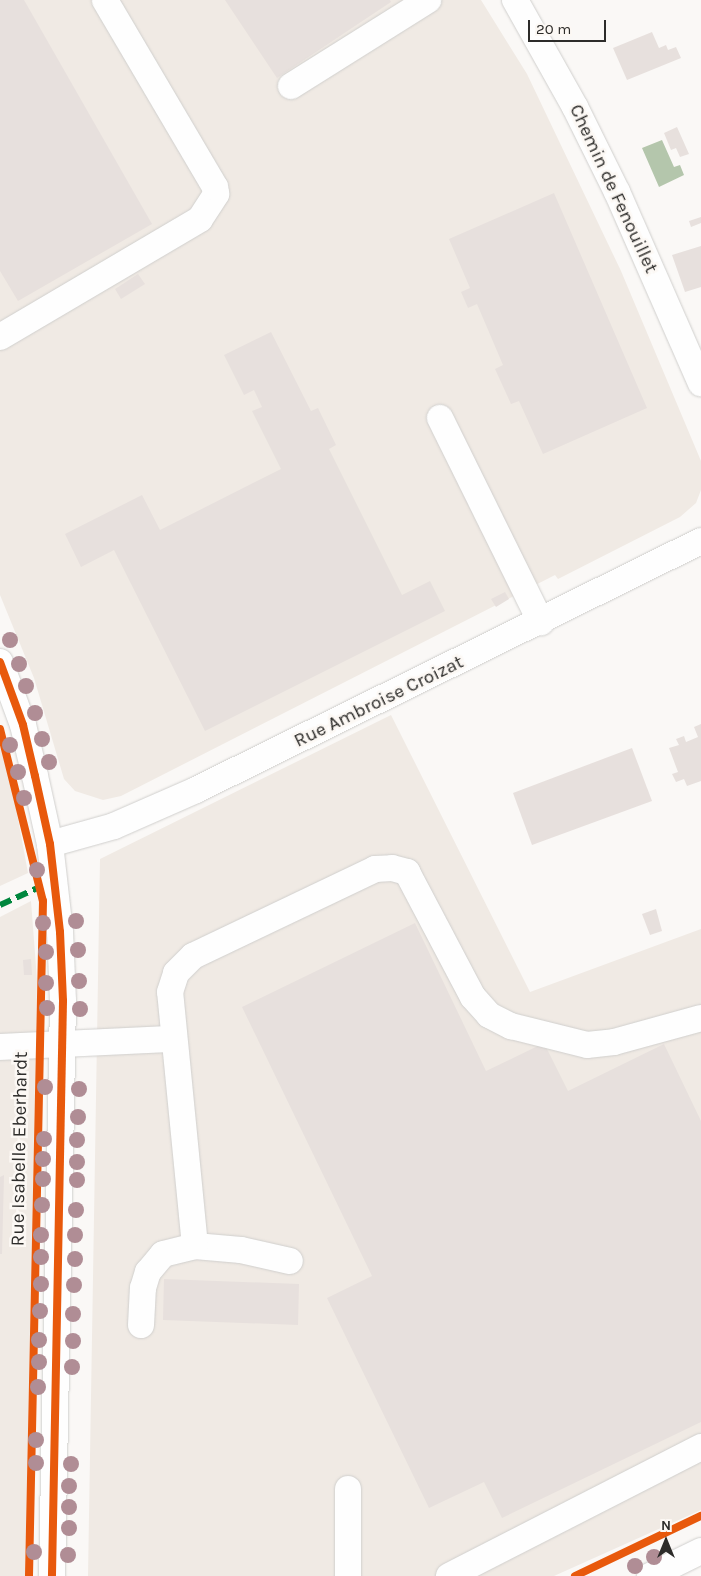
<!DOCTYPE html>
<style>
body{margin:0}
#map{position:relative;width:701px;height:1576px;overflow:hidden;background:#faf8f6;font-family:Karla,sans-serif}
div>[style]{position:absolute}
[style*='--x']{left:calc(var(--x)*1px);top:calc(var(--y)*1px);width:calc(var(--w)*1px);rotate:calc(var(--a)*1deg)}
.built>*{inset:0;background:#f0eae4}
.water>*{inset:0;background:#b4c6ac}
.building>*{inset:0;background:#e7e0dd}
.roads{filter:drop-shadow(0 0 1px #d0cfcd) drop-shadow(0 0 1px #d0cfcd)}
.minor>*{height:26px;margin:-13px;padding:0 13px;transform-origin:13px;border-radius:13px;background:#fefefe}
.quiet>*{height:6px;margin-top:-3px;transform-origin:0;background:repeating-linear-gradient(90deg,#00873e 0 12px,transparent 0 18px)}
.cycleway>*{height:8px;margin:-4px;padding:0 4px;transform-origin:4px;border-radius:4px;background:#e8590c}
.trees>*{width:16px;height:16px;margin:-8px;border-radius:50%;background:#b08d95}
span{translate:-50% -50%;white-space:nowrap;text-align:center;line-height:1.15;-webkit-text-stroke:5px #fcf8f4;paint-order:stroke}
.street-label{font-size:19px;color:#2d2c2a}
.north{position:absolute;left:641px;top:1516px;width:50px;height:50px;-webkit-text-stroke:4px #fcf8f4;paint-order:stroke;rotate:0deg;font-size:14px;font-weight:700;line-height:20px;text-align:center;color:#2d2c2a}
.north::after{content:'';display:block;margin:auto;width:18px;height:22px;background:#2d2c2a;clip-path:polygon(50% 0,100% 100%,50% 72%,0 100%)}
.scale{position:absolute;left:528px;top:20px;width:78px;height:22px;box-sizing:border-box;border:2px solid #2d2c2a;border-top:0;padding-left:6px;font-size:15px;line-height:18px;white-space:nowrap;color:#2d2c2a;-webkit-text-stroke:4px #fcf8f4;paint-order:stroke}
</style>
<div id="map">
<div class="built">
<i style="clip-path:polygon(0 0,481px 0,527px 74px,621px 271px,701px 461px,701px 490px,696px 503px,680px 517px,558px 579px,555px 575px,121px 796px,103px 800px,75px 791px,64px 779px,34px 678px,0 595px)"></i>
<i style="clip-path:polygon(391px 715px,530px 992px,701px 929px,701px 1510px,554px 1576px,88px 1576px,100px 859px)"></i>
<i style="clip-path:polygon(0 744px,10px 776px,28px 873px,0 886px)"></i>
<i style="clip-path:polygon(31px 901px,37px 980px,25px 1576px,0 1576px,0 917px)"></i>
</div>
<div class="water">
<i style="clip-path:polygon(662px 140px,674px 167px,680px 165px,684px 175px,659px 187px,642px 148px)"></i>
</div>
<div class="building">
<i style="clip-path:polygon(0 0,24px 0,152px 224px,18px 301px,0 271px)"></i>
<i style="clip-path:polygon(225px 0,390px 0,391px 2px,277px 78px)"></i>
<i style="clip-path:polygon(652px 32px,659px 48px,666px 45px,668px 50px,676px 47px,681px 58px,627px 80px,613px 48px)"></i>
<i style="clip-path:polygon(677px 127px,689px 154px,680px 157px,676px 148px,671px 150px,664px 133px)"></i>
<i style="clip-path:polygon(554px 193px,647px 408px,543px 454px,519px 401px,511px 404px,495px 369px,503px 365px,477px 304px,468px 308px,461px 292px,470px 288px,449px 239px)"></i>
<i style="clip-path:polygon(701px 217px,701px 223px,691px 227px,689px 221px)"></i>
<i style="clip-path:polygon(701px 246px,701px 287px,685px 292px,672px 255px)"></i>
<i style="clip-path:polygon(138px 274px,145px 284px,121px 299px,115px 289px)"></i>
<i style="clip-path:polygon(271px 332px,311px 411px,318px 408px,336px 445px,329px 449px,402px 595px,430px 581px,445px 611px,205px 731px,114px 550px,81px 567px,65px 534px,142px 495px,160px 530px,281px 469px,252px 411px,262px 407px,254px 390px,244px 395px,224px 355px)"></i>
<i style="clip-path:polygon(505px 592px,509px 599px,496px 607px,491px 599px)"></i>
<i style="clip-path:polygon(701px 724px,701px 781px,687px 786px,684px 779px,676px 782px,672px 774px,678px 772px,669px 748px,679px 745px,676px 739px,684px 736px,686px 742px,698px 737px,694px 727px)"></i>
<i style="clip-path:polygon(632px 748px,652px 801px,532px 845px,513px 793px)"></i>
<i style="clip-path:polygon(656px 909px,662px 931px,650px 935px,642px 914px)"></i>
<i style="clip-path:polygon(415px 923px,486px 1071px,544px 1043px,568px 1091px,664px 1044px,701px 1121px,701px 1422px,502px 1518px,484px 1482px,429px 1508px,327px 1298px,372px 1276px,242px 1007px)"></i>
<i style="clip-path:polygon(31px 959px,32px 975px,24px 975px,23px 960px)"></i>
<i style="clip-path:polygon(4px 1175px,2px 1254px,0 1254px,0 1177px)"></i>
<i style="clip-path:polygon(164px 1279px,299px 1284px,298px 1325px,163px 1320px)"></i>
</div>
<div class="roads">
<div class="minor">
<i style="--x:515;--y:0;--w:123;--a:60.7"></i>
<i style="--x:575;--y:107;--w:95;--a:63.7"></i>
<i style="--x:617;--y:192;--w:209;--a:66.3"></i>
<i style="--x:291;--y:86;--w:162;--a:-32.1"></i>
<i style="--x:0;--y:337;--w:232;--a:-30.5"></i>
<i style="--x:200;--y:219;--w:30;--a:-57"></i>
<i style="--x:216;--y:194;--w:7;--a:-98"></i>
<i style="--x:215;--y:187;--w:217;--a:-120.5"></i>
<i style="--x:440;--y:418;--w:228;--a:63.7"></i>
<i style="--x:0;--y:662;--w:67;--a:69.9"></i>
<i style="--x:23;--y:725;--w:52;--a:76.8"></i>
<i style="--x:35;--y:776;--w:70;--a:77.6"></i>
<i style="--x:50;--y:844;--w:89;--a:83.5"></i>
<i style="--x:60;--y:932;--w:69;--a:87.5"></i>
<i style="--x:63;--y:1001;--w:575;--a:91.1"></i>
<i style="--x:50;--y:844;--w:66;--a:-15.7"></i>
<i style="--x:114;--y:826;--w:90;--a:-23.7"></i>
<i style="--x:196;--y:790;--w:563;--a:-26.25"></i>
<i style="--x:0;--y:1047;--w:172;--a:-2.7"></i>
<i style="--x:195;--y:1246;--w:46;--a:5"></i>
<i style="--x:241;--y:1250;--w:50;--a:12.7"></i>
<i style="--x:141;--y:1325;--w:37;--a:-87"></i>
<i style="--x:143;--y:1288;--w:17;--a:-73"></i>
<i style="--x:148;--y:1272;--w:23;--a:-50"></i>
<i style="--x:163;--y:1254;--w:33;--a:-14"></i>
<i style="--x:195;--y:1246;--w:255;--a:-95.6"></i>
<i style="--x:170;--y:992;--w:20;--a:-72"></i>
<i style="--x:176;--y:973;--w:24;--a:-45"></i>
<i style="--x:193;--y:956;--w:202;--a:-25.5"></i>
<i style="--x:375;--y:869;--w:17;--a:-3"></i>
<i style="--x:392;--y:868;--w:16;--a:15"></i>
<i style="--x:407;--y:872;--w:141;--a:62.2"></i>
<i style="--x:473;--y:997;--w:24;--a:48"></i>
<i style="--x:489;--y:1015;--w:25;--a:27"></i>
<i style="--x:511;--y:1026;--w:78;--a:14"></i>
<i style="--x:587;--y:1045;--w:27;--a:-6"></i>
<i style="--x:614;--y:1042;--w:90;--a:-15.4"></i>
<i style="--x:348;--y:1576;--w:87;--a:-90"></i>
<i style="--x:449;--y:1576;--w:283;--a:-27.1"></i>
<i style="--x:650;--y:1576;--w:57;--a:-26.1"></i>
</div>
</div>
<div class="quiet">
<i style="--x:0;--y:905;--w:46;--a:-24.3"></i>
</div>
<div class="cycleway">
<i style="--x:0;--y:662;--w:67;--a:69.9"></i>
<i style="--x:23;--y:725;--w:52;--a:76.8"></i>
<i style="--x:35;--y:776;--w:70;--a:77.6"></i>
<i style="--x:50;--y:844;--w:89;--a:83.5"></i>
<i style="--x:60;--y:932;--w:69;--a:87.5"></i>
<i style="--x:63;--y:1001;--w:575;--a:91.1"></i>
<i style="--x:0;--y:729;--w:177;--a:76"></i>
<i style="--x:43;--y:901;--w:675;--a:91.19"></i>
<i style="--x:575;--y:1576;--w:140;--a:-25.5"></i>
</div>
<div class="trees">
<i style="left:10px;top:640px"></i>
<i style="left:19px;top:664px"></i>
<i style="left:26px;top:686px"></i>
<i style="left:35px;top:713px"></i>
<i style="left:42px;top:739px"></i>
<i style="left:10px;top:745px"></i>
<i style="left:49px;top:762px"></i>
<i style="left:18px;top:772px"></i>
<i style="left:24px;top:798px"></i>
<i style="left:37px;top:870px"></i>
<i style="left:76px;top:921px"></i>
<i style="left:43px;top:923px"></i>
<i style="left:78px;top:950px"></i>
<i style="left:46px;top:952px"></i>
<i style="left:79px;top:981px"></i>
<i style="left:46px;top:983px"></i>
<i style="left:47px;top:1008px"></i>
<i style="left:80px;top:1009px"></i>
<i style="left:45px;top:1087px"></i>
<i style="left:79px;top:1089px"></i>
<i style="left:78px;top:1117px"></i>
<i style="left:44px;top:1139px"></i>
<i style="left:77px;top:1140px"></i>
<i style="left:43px;top:1159px"></i>
<i style="left:77px;top:1162px"></i>
<i style="left:43px;top:1179px"></i>
<i style="left:77px;top:1180px"></i>
<i style="left:42px;top:1205px"></i>
<i style="left:76px;top:1210px"></i>
<i style="left:41px;top:1235px"></i>
<i style="left:75px;top:1235px"></i>
<i style="left:41px;top:1257px"></i>
<i style="left:75px;top:1259px"></i>
<i style="left:41px;top:1284px"></i>
<i style="left:74px;top:1285px"></i>
<i style="left:40px;top:1311px"></i>
<i style="left:73px;top:1314px"></i>
<i style="left:39px;top:1340px"></i>
<i style="left:73px;top:1341px"></i>
<i style="left:39px;top:1362px"></i>
<i style="left:72px;top:1367px"></i>
<i style="left:38px;top:1387px"></i>
<i style="left:36px;top:1440px"></i>
<i style="left:36px;top:1463px"></i>
<i style="left:71px;top:1464px"></i>
<i style="left:69px;top:1486px"></i>
<i style="left:69px;top:1507px"></i>
<i style="left:69px;top:1528px"></i>
<i style="left:34px;top:1552px"></i>
<i style="left:68px;top:1555px"></i>
<i style="left:654px;top:1557px"></i>
<i style="left:635px;top:1566px"></i>
</div>
<div class="street-label">
<span style="left:613px;top:189px;rotate:65deg">Chemin de Fenouillet</span>
<span style="left:379px;top:702px;rotate:-26deg">Rue Ambroise Croizat</span>
<span style="left:20px;top:1149px;rotate:-89deg">Rue Isabelle Eberhardt</span>
</div>
<div class="north">N</div>
<div class="scale">20 m</div>
</div>
